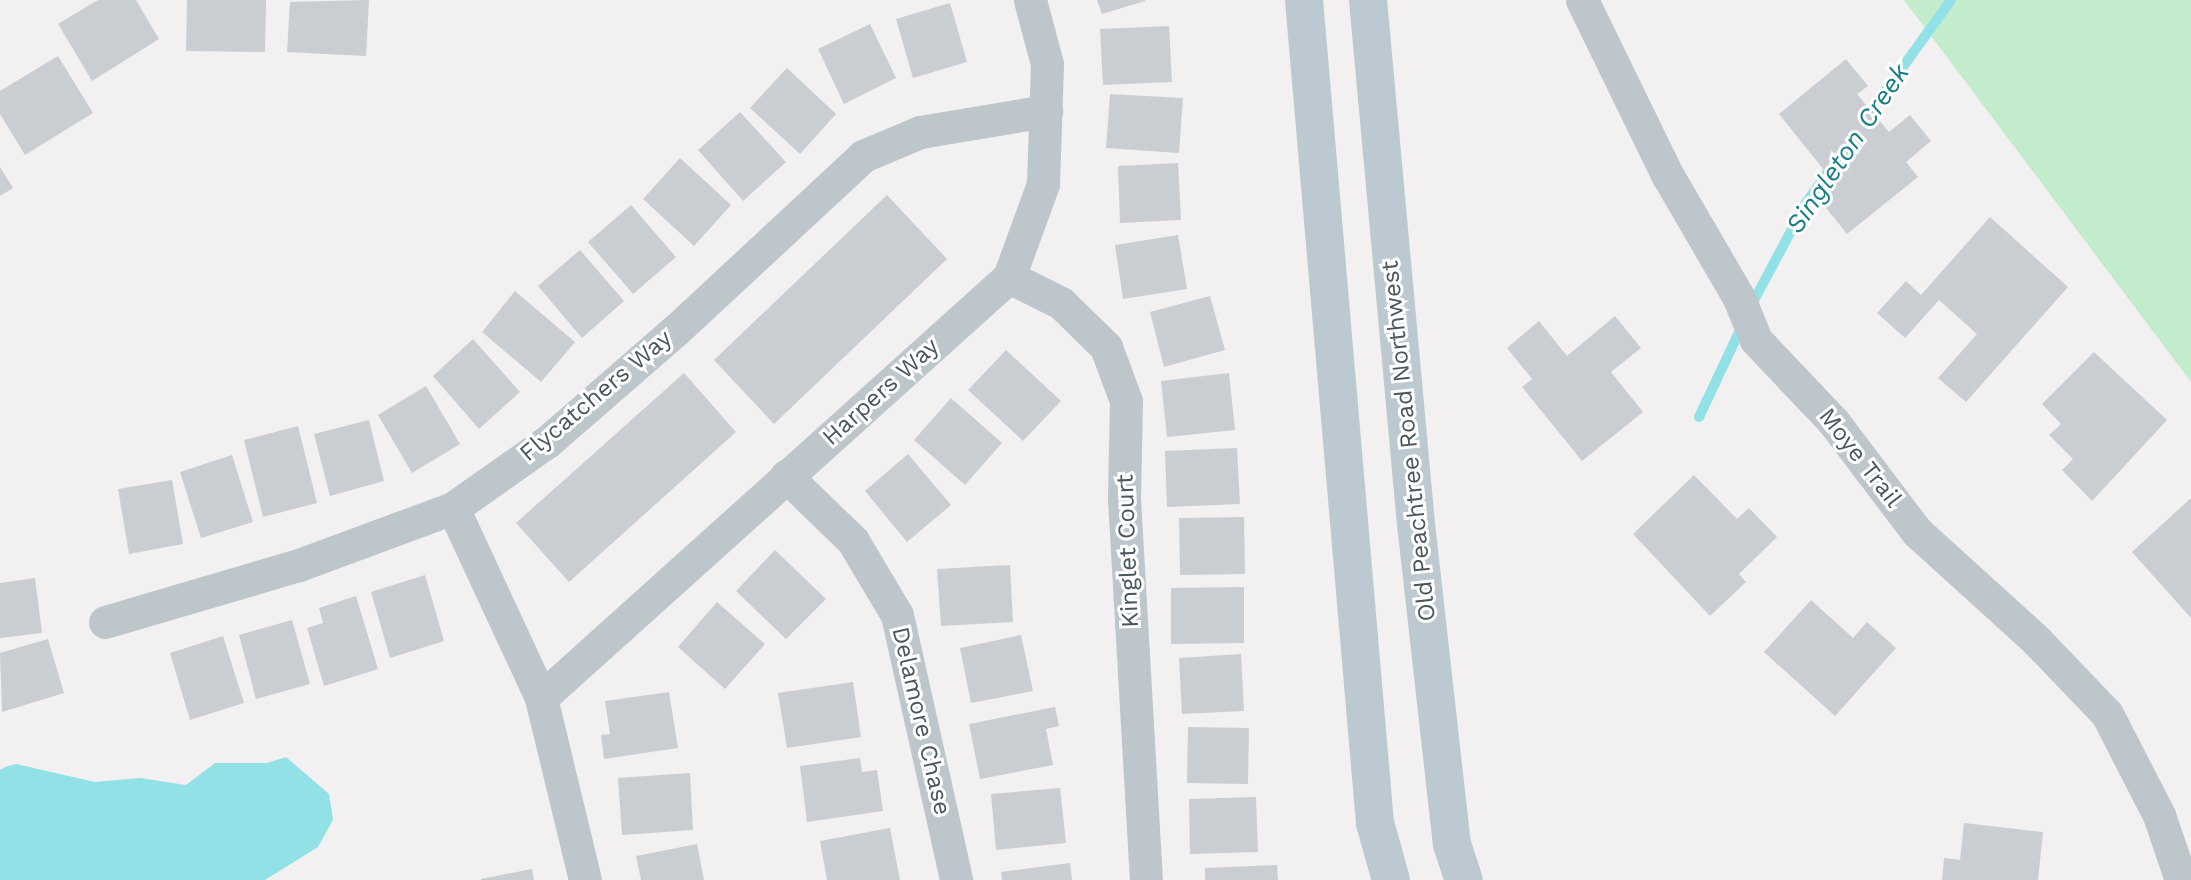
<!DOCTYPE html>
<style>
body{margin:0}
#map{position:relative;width:2191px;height:880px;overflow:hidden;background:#f2f0f0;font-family:"Work Sans",sans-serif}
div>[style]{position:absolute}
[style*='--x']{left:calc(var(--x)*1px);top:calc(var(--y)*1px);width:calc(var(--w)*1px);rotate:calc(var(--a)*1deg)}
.green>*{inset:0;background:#c2eccc}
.water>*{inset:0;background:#92e1e6}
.stream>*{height:10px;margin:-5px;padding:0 5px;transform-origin:5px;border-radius:5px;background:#92e1e6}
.building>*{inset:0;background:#caced2}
.street>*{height:33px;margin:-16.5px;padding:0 16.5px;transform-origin:16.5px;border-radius:16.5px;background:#bcc6cb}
.secondary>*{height:38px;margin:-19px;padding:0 19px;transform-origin:19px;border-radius:19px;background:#bdc9d0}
span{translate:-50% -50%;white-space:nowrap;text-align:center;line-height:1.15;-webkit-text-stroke:6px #fff;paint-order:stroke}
.street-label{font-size:24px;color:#49565c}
.water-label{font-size:26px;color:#167e84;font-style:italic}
</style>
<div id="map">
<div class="green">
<i style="clip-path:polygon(1904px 0,2191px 0,2191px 382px)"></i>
</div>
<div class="water">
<i style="clip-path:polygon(286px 757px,329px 794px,333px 820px,318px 847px,265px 880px,0 880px,0 770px,5px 767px,16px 764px,95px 782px,140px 778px,186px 785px,215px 763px,267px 763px)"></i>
</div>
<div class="stream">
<i style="--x:1864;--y:121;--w:149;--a:-54.3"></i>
<i style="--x:1751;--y:306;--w:117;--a:-61.9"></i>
<i style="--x:1806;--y:203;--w:47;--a:-54.6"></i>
<i style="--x:1699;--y:417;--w:101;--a:-64.7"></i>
</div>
<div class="building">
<i style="clip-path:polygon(98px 0,136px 0,159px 39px,92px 81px,58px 24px)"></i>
<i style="clip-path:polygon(187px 0,266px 0,265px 52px,186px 51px)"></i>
<i style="clip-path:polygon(369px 0,366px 56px,287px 52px,290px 2px)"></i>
<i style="clip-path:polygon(1097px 0,1145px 0,1145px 1px,1102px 14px)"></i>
<i style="clip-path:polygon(950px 3px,967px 62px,913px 78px,896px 19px)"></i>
<i style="clip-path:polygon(870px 24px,896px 78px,844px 104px,818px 49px)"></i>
<i style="clip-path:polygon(1169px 26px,1172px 82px,1103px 85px,1100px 29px)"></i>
<i style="clip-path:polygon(58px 56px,93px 113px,25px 155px,0 114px,0 91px)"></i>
<i style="clip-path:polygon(1846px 59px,1868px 86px,1857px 94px,1889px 132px,1910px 115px,1931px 141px,1906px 162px,1918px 177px,1847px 234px,1819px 199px,1836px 185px,1779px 114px)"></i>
<i style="clip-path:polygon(787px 68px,836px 114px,800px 154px,750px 108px)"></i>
<i style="clip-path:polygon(1110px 94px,1183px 98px,1179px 153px,1106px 148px)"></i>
<i style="clip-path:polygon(740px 112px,786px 162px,743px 201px,698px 150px)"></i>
<i style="clip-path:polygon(680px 158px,731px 205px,694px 246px,643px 199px)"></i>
<i style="clip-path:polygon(1178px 163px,1181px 220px,1120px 223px,1118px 166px)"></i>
<i style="clip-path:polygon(0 167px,13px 188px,0 196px)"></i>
<i style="clip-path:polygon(887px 195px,947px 259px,774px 424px,714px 360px)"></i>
<i style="clip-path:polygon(631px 205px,676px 257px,633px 294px,588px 242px)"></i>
<i style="clip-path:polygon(1990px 217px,2068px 287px,1966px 402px,1938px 378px,1977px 334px,1939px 300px,1905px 338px,1877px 313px,1906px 281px,1921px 295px)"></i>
<i style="clip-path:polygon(1178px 235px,1187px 289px,1123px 299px,1115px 245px)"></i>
<i style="clip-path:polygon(580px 250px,624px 301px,582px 338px,538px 286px)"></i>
<i style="clip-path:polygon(515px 291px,575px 342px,541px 382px,482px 332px)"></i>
<i style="clip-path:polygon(1210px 296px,1225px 350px,1164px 367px,1150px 312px)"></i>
<i style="clip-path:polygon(1615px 316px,1641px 348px,1611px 372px,1643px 412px,1582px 461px,1522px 387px,1532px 379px,1507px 348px,1539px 321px,1567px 356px)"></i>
<i style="clip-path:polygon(473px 339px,520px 392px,479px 429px,433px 376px)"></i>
<i style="clip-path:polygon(1006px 350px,1061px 401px,1023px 441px,968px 390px)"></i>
<i style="clip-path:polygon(2094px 352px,2167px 420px,2092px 501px,2062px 470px,2073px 459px,2049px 435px,2061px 424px,2042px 404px)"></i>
<i style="clip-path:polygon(684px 373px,736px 432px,569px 582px,516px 523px)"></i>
<i style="clip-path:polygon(1229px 373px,1235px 430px,1167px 437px,1161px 381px)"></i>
<i style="clip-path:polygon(426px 386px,460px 444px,412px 473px,378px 415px)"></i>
<i style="clip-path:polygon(951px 398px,1002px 443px,965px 485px,914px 440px)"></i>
<i style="clip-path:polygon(369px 420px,384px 481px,330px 496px,314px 434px)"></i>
<i style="clip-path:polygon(298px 426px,317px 503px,263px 517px,244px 440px)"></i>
<i style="clip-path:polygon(1237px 448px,1240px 504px,1167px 507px,1165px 451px)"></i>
<i style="clip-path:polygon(908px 454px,951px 505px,907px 542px,865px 491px)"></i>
<i style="clip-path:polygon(232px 455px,253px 522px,201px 538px,180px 472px)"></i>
<i style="clip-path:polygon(1694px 475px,1737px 519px,1749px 508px,1777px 537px,1739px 574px,1746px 582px,1710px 616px,1633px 534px)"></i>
<i style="clip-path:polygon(172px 480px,183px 544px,129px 554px,118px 489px)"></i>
<i style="clip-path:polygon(2191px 498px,2191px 618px,2132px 552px)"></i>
<i style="clip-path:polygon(1244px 517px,1245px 574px,1180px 575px,1179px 518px)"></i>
<i style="clip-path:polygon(775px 550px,826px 599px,786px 639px,736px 591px)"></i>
<i style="clip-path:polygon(1010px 565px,1013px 622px,941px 626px,937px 569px)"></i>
<i style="clip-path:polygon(425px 575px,444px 641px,390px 658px,371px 592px)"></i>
<i style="clip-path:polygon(35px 578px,42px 633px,0 638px,0 583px)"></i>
<i style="clip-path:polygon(1244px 587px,1244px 643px,1171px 644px,1171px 588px)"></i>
<i style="clip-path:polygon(356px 596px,378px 669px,324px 686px,307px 628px,323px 623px,319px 608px)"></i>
<i style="clip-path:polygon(1811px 600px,1853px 638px,1867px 622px,1896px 648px,1835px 716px,1764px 652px)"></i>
<i style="clip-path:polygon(717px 602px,765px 644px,725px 689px,678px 647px)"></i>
<i style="clip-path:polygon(292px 620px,310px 684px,256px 699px,239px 635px)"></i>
<i style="clip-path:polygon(1021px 635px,1033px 691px,971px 703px,960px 648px)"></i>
<i style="clip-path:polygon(223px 636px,244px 703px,190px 720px,170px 653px)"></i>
<i style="clip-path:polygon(48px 639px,64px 693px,2px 712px,0 653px)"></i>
<i style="clip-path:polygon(1241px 654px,1244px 711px,1182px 714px,1179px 658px)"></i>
<i style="clip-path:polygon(853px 682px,861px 737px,787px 748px,778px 693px)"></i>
<i style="clip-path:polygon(669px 692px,678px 748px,604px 759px,601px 735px,610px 734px,605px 701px)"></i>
<i style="clip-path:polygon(1055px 707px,1059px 726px,1046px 729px,1053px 765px,980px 779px,969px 724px)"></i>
<i style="clip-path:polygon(1188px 727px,1249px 728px,1248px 784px,1187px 783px)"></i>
<i style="clip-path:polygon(860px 758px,862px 772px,877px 770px,883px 811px,807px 822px,800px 766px)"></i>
<i style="clip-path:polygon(690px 773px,693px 830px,622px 835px,618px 778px)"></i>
<i style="clip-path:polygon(1060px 788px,1066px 843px,996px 850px,991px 794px)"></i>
<i style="clip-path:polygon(1256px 797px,1258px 852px,1190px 854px,1189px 799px)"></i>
<i style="clip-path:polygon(1964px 823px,2043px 832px,2038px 880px,1942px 880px,1944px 858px,1960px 860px)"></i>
<i style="clip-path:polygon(890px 828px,900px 880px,827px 880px,820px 841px)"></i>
<i style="clip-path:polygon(697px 844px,704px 880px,641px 880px,636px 856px)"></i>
<i style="clip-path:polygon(1070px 863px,1072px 880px,1002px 880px,1001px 872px)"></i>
<i style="clip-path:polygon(1277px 865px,1278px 880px,1205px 880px,1205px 868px)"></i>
<i style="clip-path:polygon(532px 869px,534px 880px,481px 880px,481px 879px)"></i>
</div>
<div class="street">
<i style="--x:1582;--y:0;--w:196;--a:64"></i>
<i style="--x:1668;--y:176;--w:141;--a:59.8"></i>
<i style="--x:1739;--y:298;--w:45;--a:68"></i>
<i style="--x:1756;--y:340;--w:112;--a:46.5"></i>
<i style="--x:1833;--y:421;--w:139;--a:52.9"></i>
<i style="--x:1917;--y:532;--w:162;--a:42.2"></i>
<i style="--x:2037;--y:641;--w:101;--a:46.2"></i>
<i style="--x:2107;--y:714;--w:114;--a:62.8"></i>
<i style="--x:2159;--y:815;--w:69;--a:71.3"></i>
<i style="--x:1009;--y:277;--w:58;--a:26.6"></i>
<i style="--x:1061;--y:303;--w:63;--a:44.4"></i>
<i style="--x:1106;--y:347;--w:58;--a:69.7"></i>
<i style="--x:1126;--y:401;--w:98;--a:91.2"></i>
<i style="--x:1124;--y:499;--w:382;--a:86.7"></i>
<i style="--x:786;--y:476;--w:93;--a:44.1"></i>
<i style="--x:853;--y:541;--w:86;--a:59.3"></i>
<i style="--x:897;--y:615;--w:271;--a:77.4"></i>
<i style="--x:453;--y:508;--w:209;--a:65.1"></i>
<i style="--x:541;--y:698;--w:187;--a:76.4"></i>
<i style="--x:105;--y:622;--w:202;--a:-16.4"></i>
<i style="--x:299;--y:565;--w:164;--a:-20.3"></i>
<i style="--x:453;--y:508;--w:115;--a:-35.1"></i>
<i style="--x:547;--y:442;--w:171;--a:-41"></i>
<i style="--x:676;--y:330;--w:255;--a:-42.9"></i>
<i style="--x:863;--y:156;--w:62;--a:-22.8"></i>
<i style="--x:920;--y:132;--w:128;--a:-9.5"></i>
<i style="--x:541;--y:698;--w:629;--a:-41.97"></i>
<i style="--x:1009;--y:277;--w:99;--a:-69.9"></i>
<i style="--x:1043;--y:184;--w:120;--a:-88.1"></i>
<i style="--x:1047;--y:64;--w:66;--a:-104.9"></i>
</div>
<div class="secondary">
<i style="--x:1304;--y:0;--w:826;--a:85.07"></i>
<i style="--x:1375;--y:823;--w:59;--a:74.3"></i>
<i style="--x:1368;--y:0;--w:526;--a:84.77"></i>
<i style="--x:1416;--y:524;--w:322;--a:83.6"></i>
<i style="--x:1452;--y:844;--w:38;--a:72"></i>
</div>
<div class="street-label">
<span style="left:881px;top:392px;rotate:-42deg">Harpers Way</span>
<span style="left:596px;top:396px;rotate:-40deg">Flycatchers Way</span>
<span style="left:1409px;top:441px;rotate:-96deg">Old Peachtree Road Northwest</span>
<span style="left:1860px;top:458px;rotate:52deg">Moye Trail</span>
<span style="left:1128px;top:551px;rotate:-92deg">Kinglet Court</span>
<span style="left:921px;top:721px;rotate:77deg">Delamore Chase</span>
</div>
<div class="water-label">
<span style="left:1848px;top:149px;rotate:-56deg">Singleton Creek</span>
</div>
</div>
